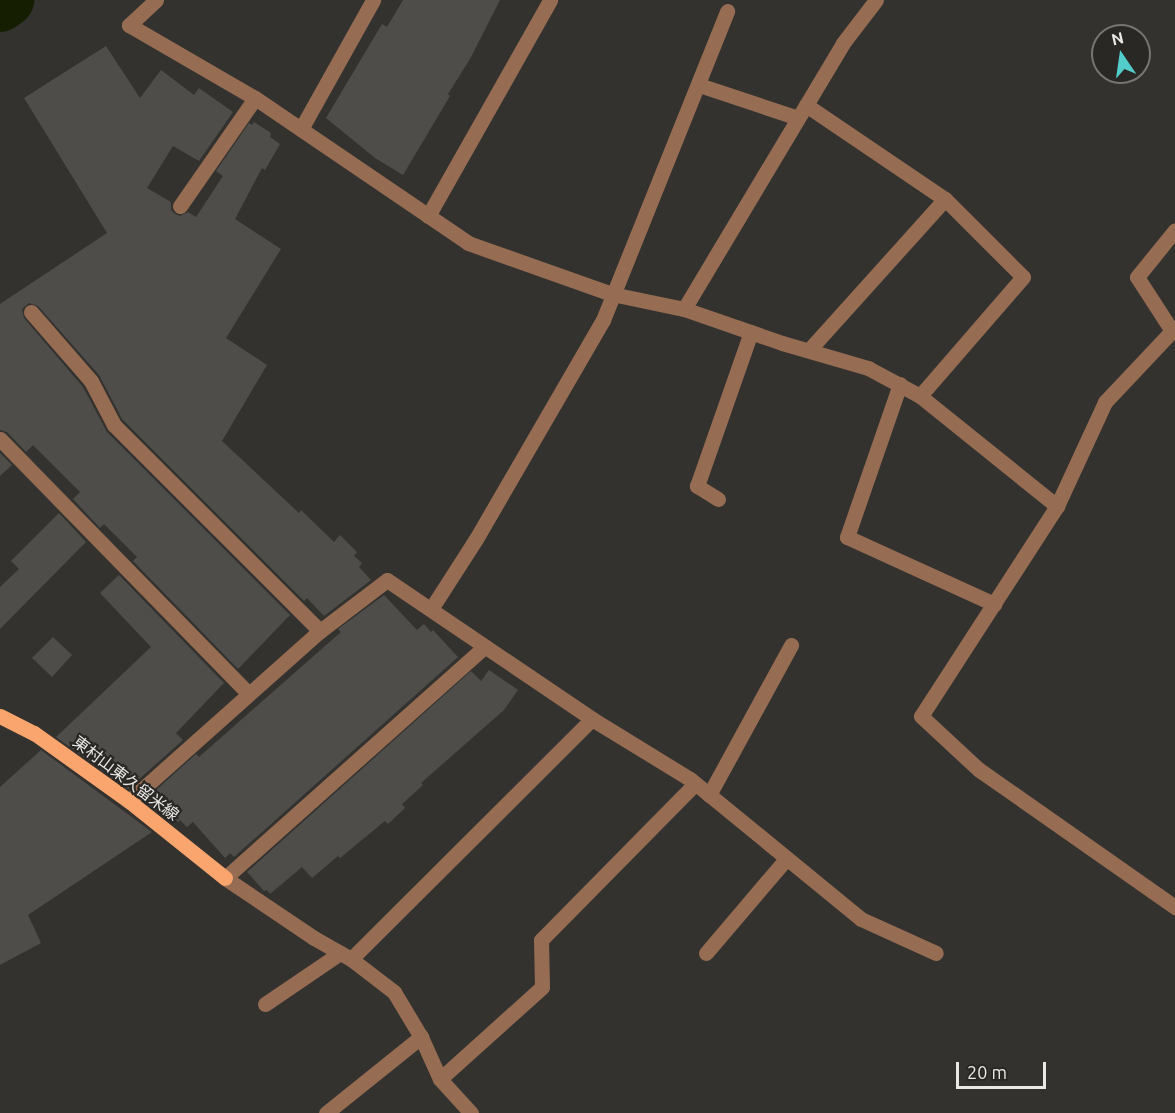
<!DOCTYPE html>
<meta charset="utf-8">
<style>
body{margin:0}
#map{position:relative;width:1175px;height:1113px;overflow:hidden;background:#34322f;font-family:Ubuntu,"Noto Sans JP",sans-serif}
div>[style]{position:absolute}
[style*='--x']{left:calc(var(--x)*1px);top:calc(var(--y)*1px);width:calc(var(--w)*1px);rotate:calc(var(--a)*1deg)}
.river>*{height:54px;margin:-27px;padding:0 27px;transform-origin:27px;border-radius:27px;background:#161e01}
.building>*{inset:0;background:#4e4d4a}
.minor>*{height:15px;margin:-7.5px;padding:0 7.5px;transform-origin:7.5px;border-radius:7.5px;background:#966d53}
.major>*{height:15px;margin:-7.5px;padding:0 7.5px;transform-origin:7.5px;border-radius:7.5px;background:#faa56d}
span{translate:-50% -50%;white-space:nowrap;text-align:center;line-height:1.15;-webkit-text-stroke:4.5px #2a2825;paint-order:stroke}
.street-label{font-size:16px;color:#e9e8e6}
.north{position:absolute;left:1091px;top:24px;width:60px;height:60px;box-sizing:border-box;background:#2a2825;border:2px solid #767572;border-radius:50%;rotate:347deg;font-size:16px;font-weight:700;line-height:24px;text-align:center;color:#e9e8e6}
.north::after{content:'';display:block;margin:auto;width:21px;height:27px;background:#53cdcb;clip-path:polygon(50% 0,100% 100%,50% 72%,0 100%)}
.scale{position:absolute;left:956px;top:1062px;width:90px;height:27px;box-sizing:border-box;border:3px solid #e9e8e6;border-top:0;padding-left:8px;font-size:18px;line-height:21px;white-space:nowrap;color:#e9e8e6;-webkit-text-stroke:4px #2a2825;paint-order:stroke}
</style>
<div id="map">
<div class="river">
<i style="--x:0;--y:5;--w:9;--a:-36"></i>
</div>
<div class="building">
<i style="clip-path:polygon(403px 0,500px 0,470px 59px,448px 94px,450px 96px,403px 175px,375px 158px,326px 118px,382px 24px,387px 27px)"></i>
<i style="clip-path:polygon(106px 46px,140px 98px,161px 70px,194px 95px,199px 88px,233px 112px,199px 161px,173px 146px,147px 188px,171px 202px,171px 210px,175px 214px,180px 216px,188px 212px,196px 217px,223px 176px,216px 171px,249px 123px,252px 125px,254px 122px,271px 133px,270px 137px,280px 144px,265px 170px,262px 168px,235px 219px,281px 249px,226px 338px,267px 365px,222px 441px,299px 513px,301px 510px,334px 542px,340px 535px,357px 552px,354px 556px,362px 563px,359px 567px,371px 580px,324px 616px,307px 598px,304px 601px,122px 419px,99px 375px,38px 306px,29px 303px,22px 309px,24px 318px,83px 387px,107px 432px,290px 615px,238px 669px,133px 561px,137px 557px,104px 524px,100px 528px,73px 499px,80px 492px,33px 445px,26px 452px,7px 432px,0 430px,0 304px,107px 233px,24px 98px)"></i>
<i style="clip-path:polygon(0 453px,12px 465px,0 476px)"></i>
<i style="clip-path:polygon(59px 513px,86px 542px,0 629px,0 587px,19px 569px,11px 561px)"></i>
<i style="clip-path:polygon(119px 575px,224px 683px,176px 733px,183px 740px,128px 789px,56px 737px,151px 647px,100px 593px)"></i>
<i style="clip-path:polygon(384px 595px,417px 630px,424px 624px,431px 632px,433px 630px,458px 657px,234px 857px,230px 853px,225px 858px,193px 822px,187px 827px,180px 820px,178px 822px,173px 817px,169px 820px,144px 801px,196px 754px,199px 757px,341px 632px,338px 629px)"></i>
<i style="clip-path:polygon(53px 637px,72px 655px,52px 677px,32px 658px)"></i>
<i style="clip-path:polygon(489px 670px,518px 690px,504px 710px,421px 783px,423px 785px,402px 804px,405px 808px,388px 824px,385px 821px,340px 858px,338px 856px,312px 878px,302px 867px,270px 894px,267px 890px,264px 891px,247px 872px,471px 671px,481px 681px)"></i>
<i style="clip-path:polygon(41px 750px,152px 832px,28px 915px,41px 943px,0 965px,0 787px)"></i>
</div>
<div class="minor">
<i style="--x:156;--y:0;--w:37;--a:137"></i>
<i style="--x:129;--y:25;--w:146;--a:30.1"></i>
<i style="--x:255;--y:98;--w:258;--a:34.2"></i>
<i style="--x:468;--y:243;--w:153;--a:19.5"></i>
<i style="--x:612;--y:294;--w:74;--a:11.8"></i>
<i style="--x:684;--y:309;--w:104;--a:19.1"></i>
<i style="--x:782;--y:343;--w:90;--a:16.2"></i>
<i style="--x:868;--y:368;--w:59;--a:28.3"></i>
<i style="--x:920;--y:396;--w:176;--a:38.8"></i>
<i style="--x:1057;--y:506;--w:250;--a:122.9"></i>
<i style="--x:921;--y:716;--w:78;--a:42.9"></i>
<i style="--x:978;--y:769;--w:241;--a:35"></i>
<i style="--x:699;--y:85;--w:104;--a:18.4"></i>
<i style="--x:806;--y:105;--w:168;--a:34.1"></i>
<i style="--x:945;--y:199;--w:110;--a:45"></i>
<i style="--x:1023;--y:277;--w:157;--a:130.9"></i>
<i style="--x:301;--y:129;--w:148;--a:-60.8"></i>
<i style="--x:180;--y:206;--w:131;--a:-55.2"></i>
<i style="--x:428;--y:216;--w:248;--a:-60.5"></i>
<i style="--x:684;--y:309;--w:310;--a:-59.1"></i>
<i style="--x:843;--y:43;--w:54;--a:-52.5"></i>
<i style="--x:31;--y:312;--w:91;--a:49"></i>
<i style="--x:91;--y:381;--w:50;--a:62.4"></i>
<i style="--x:114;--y:425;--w:291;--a:45"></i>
<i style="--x:809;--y:350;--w:203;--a:-48"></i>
<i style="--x:900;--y:384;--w:162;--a:109.1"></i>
<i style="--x:847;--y:537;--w:162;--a:24.5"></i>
<i style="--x:0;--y:439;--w:355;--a:45.7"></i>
<i style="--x:718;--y:499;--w:25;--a:-148"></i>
<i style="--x:697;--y:486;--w:163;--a:-70.7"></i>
<i style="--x:1057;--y:506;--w:115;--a:-65.2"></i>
<i style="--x:1105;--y:402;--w:98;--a:-46.7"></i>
<i style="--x:1172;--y:331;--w:64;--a:-122.9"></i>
<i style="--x:1137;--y:277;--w:60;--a:-51"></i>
<i style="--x:431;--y:609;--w:83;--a:-57.3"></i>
<i style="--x:476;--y:539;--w:253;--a:-59.9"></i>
<i style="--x:603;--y:320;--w:333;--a:-68.1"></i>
<i style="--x:709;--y:795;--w:171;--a:-61.3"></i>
<i style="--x:129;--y:801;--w:256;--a:-41.7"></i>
<i style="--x:320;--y:631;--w:84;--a:-37.3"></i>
<i style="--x:387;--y:580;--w:248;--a:34.1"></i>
<i style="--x:592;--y:719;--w:115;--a:31.5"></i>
<i style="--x:690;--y:779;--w:221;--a:39.3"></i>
<i style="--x:861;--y:919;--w:82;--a:24.4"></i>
<i style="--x:706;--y:953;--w:123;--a:-49.6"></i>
<i style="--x:351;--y:959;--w:340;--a:-44.9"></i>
<i style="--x:265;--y:1004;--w:91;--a:-34.2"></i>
<i style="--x:440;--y:1079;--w:137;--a:-42"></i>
<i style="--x:542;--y:987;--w:47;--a:-91.2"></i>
<i style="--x:541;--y:940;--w:219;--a:-45.4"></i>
<i style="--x:326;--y:1113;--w:122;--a:-38.7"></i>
<i style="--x:471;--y:1113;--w:46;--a:-132.4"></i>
<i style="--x:440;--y:1079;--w:46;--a:-114.3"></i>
<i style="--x:421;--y:1037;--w:52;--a:-121"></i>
<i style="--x:394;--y:992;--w:54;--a:-142.5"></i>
<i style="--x:351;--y:959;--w:43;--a:-150.4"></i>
<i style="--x:314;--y:938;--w:107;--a:-146"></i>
<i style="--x:225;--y:878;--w:348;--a:-41.7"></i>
</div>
<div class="major">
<i style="--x:0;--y:716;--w:38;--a:27"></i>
<i style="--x:34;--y:733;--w:117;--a:35.6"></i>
<i style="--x:129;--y:801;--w:123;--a:38.7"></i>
</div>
<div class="street-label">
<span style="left:126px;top:778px;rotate:37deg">東村山東久留米線</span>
</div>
<div class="north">N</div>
<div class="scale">20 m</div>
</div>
